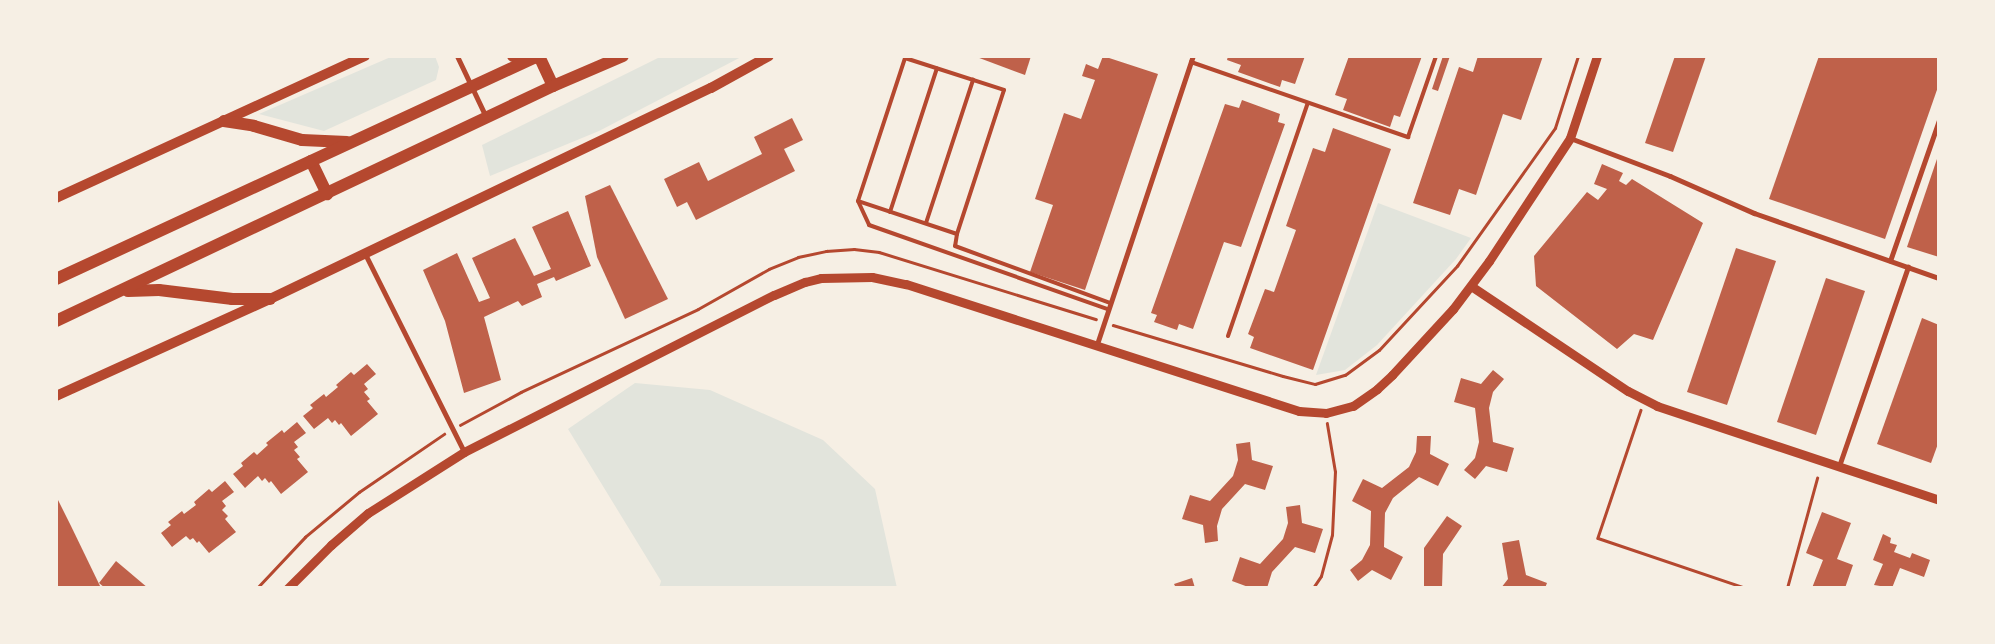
<!DOCTYPE html>
<style>
body{margin:0}
#map{position:relative;width:1995px;height:644px;overflow:hidden;background:#f6efe4;font-family:"Roboto Condensed",sans-serif}
div>[style]{position:absolute}
[style*='--x']{left:calc(var(--x)*1px);top:calc(var(--y)*1px);width:calc(var(--w)*1px);rotate:calc(var(--a)*1deg)}
.green>*{inset:0;background:#e2e4dc}
.building>*{inset:0;background:#bf614a}
.path>*{height:2.5px;margin:-1.25px;padding:0 1.25px;transform-origin:1.25px;border-radius:1.25px;background:#b5482f}
.service>*{height:4px;margin:-2px;padding:0 2px;transform-origin:2px;border-radius:2px;background:#b5482f}
.pedestrian>*{height:4.5px;margin:-2.25px;padding:0 2.25px;transform-origin:2.25px;border-radius:2.25px;background:#b5482f}
.minor>*{height:5px;margin:-2.5px;padding:0 2.5px;transform-origin:2.5px;border-radius:2.5px;background:#b5482f}
.tertiary>*{height:9px;margin:-4.5px;padding:0 4.5px;transform-origin:4.5px;border-radius:4.5px;background:#b5482f}
.secondary>*{height:10px;margin:-5px;padding:0 5px;transform-origin:5px;border-radius:5px;background:#b5482f}
.primary>*{height:12px;margin:-6px;padding:0 6px;transform-origin:6px;border-radius:6px;background:#b5482f}
span{translate:-50% -50%;white-space:nowrap;text-align:center;line-height:1.15;-webkit-text-stroke:4px #f6efe4;paint-order:stroke}
.frame{position:absolute;inset:0;border:58px solid #f6efe4;pointer-events:none}
</style>
<div id="map">
<div class="green">
<i style="clip-path:polygon(393px 56px,435px 56px,439px 67px,436px 80px,324px 131px,259px 114px)"></i>
<i style="clip-path:polygon(662px 56px,743px 56px,599px 131px,490px 176px,482px 145px)"></i>
<i style="clip-path:polygon(1378px 203px,1471px 238px,1456px 259px,1377px 345px,1345px 370px,1316px 375px)"></i>
<i style="clip-path:polygon(635px 383px,710px 390px,823px 440px,875px 489px,897px 588px,659px 588px,661px 581px,568px 429px)"></i>
</div>
<div class="building">
<i style="clip-path:polygon(974px 56px,1031px 56px,1025px 75px)"></i>
<i style="clip-path:polygon(1103px 56px,1158px 74px,1085px 290px,1030px 272px,1053px 205px,1035px 199px,1064px 113px,1081px 119px,1095px 80px,1082px 76px,1086px 64px,1098px 69px)"></i>
<i style="clip-path:polygon(1228px 56px,1305px 56px,1295px 84px,1282px 80px,1280px 87px,1238px 72px,1241px 65px,1227px 60px)"></i>
<i style="clip-path:polygon(1349px 56px,1422px 56px,1400px 117px,1394px 115px,1390px 127px,1343px 110px,1347px 99px,1335px 95px)"></i>
<i style="clip-path:polygon(1443px 56px,1450px 56px,1438px 91px,1432px 89px)"></i>
<i style="clip-path:polygon(1478px 56px,1543px 56px,1521px 120px,1503px 114px,1476px 195px,1459px 189px,1450px 215px,1413px 203px,1459px 67px,1473px 72px)"></i>
<i style="clip-path:polygon(1675px 56px,1706px 56px,1673px 152px,1645px 143px)"></i>
<i style="clip-path:polygon(1819px 56px,1939px 56px,1939px 84px,1885px 239px,1769px 199px)"></i>
<i style="clip-path:polygon(1242px 100px,1280px 114px,1278px 122px,1285px 124px,1241px 247px,1224px 242px,1193px 329px,1179px 324px,1177px 330px,1154px 322px,1157px 315px,1151px 313px,1225px 104px,1239px 108px)"></i>
<i style="clip-path:polygon(792px 118px,803px 140px,784px 149px,795px 171px,696px 220px,687px 202px,677px 207px,664px 179px,699px 162px,708px 181px,762px 154px,754px 137px)"></i>
<i style="clip-path:polygon(1333px 128px,1391px 149px,1313px 370px,1250px 348px,1254px 337px,1248px 334px,1265px 289px,1274px 292px,1296px 230px,1286px 226px,1313px 148px,1325px 152px)"></i>
<i style="clip-path:polygon(1938px 156px,1939px 156px,1939px 257px,1907px 247px)"></i>
<i style="clip-path:polygon(1602px 164px,1623px 173px,1619px 181px,1626px 185px,1632px 179px,1703px 223px,1653px 340px,1634px 334px,1617px 349px,1536px 286px,1534px 256px,1587px 192px,1598px 200px,1607px 189px,1594px 184px)"></i>
<i style="clip-path:polygon(610px 185px,668px 299px,625px 319px,597px 257px,585px 196px)"></i>
<i style="clip-path:polygon(568px 211px,591px 266px,556px 281px,554px 277px,537px 284px,542px 297px,522px 306px,518px 301px,484px 317px,501px 380px,464px 393px,445px 321px,423px 270px,457px 253px,479px 302px,490px 298px,472px 258px,515px 238px,534px 276px,551px 269px,532px 227px)"></i>
<i style="clip-path:polygon(1736px 248px,1776px 261px,1727px 405px,1687px 392px)"></i>
<i style="clip-path:polygon(1826px 278px,1865px 291px,1816px 435px,1777px 422px)"></i>
<i style="clip-path:polygon(1922px 318px,1939px 325px,1939px 441px,1931px 463px,1877px 444px)"></i>
<i style="clip-path:polygon(367px 364px,376px 374px,364px 384px,368px 389px,364px 392px,370px 399px,367px 401px,378px 414px,351px 436px,341px 423px,339px 425px,335px 420px,332px 423px,328px 418px,314px 429px,303px 416px,313px 408px,310px 405px,324px 394px,326px 397px,338px 387px,336px 385px,351px 372px,354px 375px)"></i>
<i style="clip-path:polygon(1493px 370px,1504px 379px,1493px 392px,1489px 408px,1493px 442px,1514px 448px,1507px 472px,1486px 466px,1475px 479px,1464px 470px,1475px 458px,1479px 442px,1475px 408px,1454px 402px,1461px 378px,1481px 384px)"></i>
<i style="clip-path:polygon(297px 422px,306px 433px,294px 442px,298px 447px,294px 450px,300px 457px,297px 459px,308px 472px,281px 494px,271px 481px,269px 483px,265px 478px,262px 481px,258px 476px,245px 488px,233px 474px,243px 466px,241px 463px,254px 452px,257px 455px,268px 445px,266px 443px,282px 430px,284px 433px)"></i>
<i style="clip-path:polygon(1417px 436px,1431px 436px,1430px 454px,1449px 464px,1438px 486px,1419px 477px,1393px 498px,1385px 513px,1384px 547px,1403px 557px,1391px 580px,1372px 570px,1358px 581px,1350px 570px,1362px 560px,1370px 545px,1371px 511px,1352px 501px,1363px 479px,1382px 488px,1409px 467px,1416px 452px)"></i>
<i style="clip-path:polygon(1250px 442px,1252px 460px,1273px 466px,1265px 490px,1245px 484px,1222px 509px,1217px 526px,1218px 541px,1205px 543px,1203px 525px,1182px 519px,1190px 495px,1210px 501px,1233px 476px,1238px 460px,1236px 444px)"></i>
<i style="clip-path:polygon(225px 481px,234px 492px,222px 501px,226px 506px,222px 510px,228px 516px,225px 519px,236px 532px,209px 553px,199px 541px,197px 543px,193px 538px,190px 540px,186px 536px,172px 547px,161px 533px,171px 525px,168px 522px,182px 511px,184px 514px,196px 505px,194px 502px,209px 489px,212px 492px)"></i>
<i style="clip-path:polygon(56px 496px,71px 526px,101px 588px,56px 588px)"></i>
<i style="clip-path:polygon(1300px 505px,1302px 523px,1323px 529px,1315px 553px,1295px 547px,1272px 572px,1267px 588px,1251px 588px,1232px 581px,1240px 557px,1260px 564px,1283px 539px,1288px 523px,1286px 507px)"></i>
<i style="clip-path:polygon(1822px 512px,1851px 523px,1837px 559px,1853px 565px,1845px 588px,1812px 588px,1823px 560px,1806px 553px)"></i>
<i style="clip-path:polygon(1447px 516px,1462px 526px,1443px 554px,1442px 588px,1424px 588px,1424px 548px)"></i>
<i style="clip-path:polygon(1883px 534px,1891px 538px,1890px 543px,1897px 545px,1894px 552px,1910px 558px,1912px 553px,1930px 560px,1924px 577px,1900px 568px,1892px 588px,1874px 585px,1883px 564px,1873px 560px)"></i>
<i style="clip-path:polygon(1519px 540px,1526px 575px,1547px 583px,1545px 588px,1501px 588px,1508px 579px,1502px 543px)"></i>
<i style="clip-path:polygon(116px 561px,148px 588px,105px 588px,99px 583px)"></i>
<i style="clip-path:polygon(1192px 578px,1195px 588px,1176px 588px,1174px 584px)"></i>
</div>
<div class="path">
<i style="--x:1113;--y:325;--w:177;--a:16.7"></i>
<i style="--x:1283;--y:376;--w:33;--a:14"></i>
<i style="--x:1315;--y:384;--w:31;--a:-17"></i>
<i style="--x:1345;--y:375;--w:42;--a:-36.3"></i>
<i style="--x:1379;--y:350;--w:115;--a:-47.1"></i>
<i style="--x:1457;--y:266;--w:169;--a:-54.6"></i>
<i style="--x:1555;--y:128;--w:76;--a:-72.3"></i>
<i style="--x:1641;--y:410;--w:135;--a:108.6"></i>
<i style="--x:1598;--y:538;--w:156;--a:18.7"></i>
<i style="--x:460;--y:425;--w:69;--a:-28.4"></i>
<i style="--x:521;--y:392;--w:195;--a:-25.1"></i>
<i style="--x:698;--y:309;--w:81;--a:-29.4"></i>
<i style="--x:769;--y:269;--w:31;--a:-22"></i>
<i style="--x:798;--y:257;--w:29;--a:-12"></i>
<i style="--x:826;--y:251;--w:28;--a:-4"></i>
<i style="--x:854;--y:249;--w:25;--a:7"></i>
<i style="--x:879;--y:252;--w:227;--a:17.2"></i>
<i style="--x:257;--y:588;--w:70;--a:-46.7"></i>
<i style="--x:305;--y:537;--w:70;--a:-39.8"></i>
<i style="--x:359;--y:492;--w:103;--a:-34.3"></i>
<i style="--x:1313;--y:588;--w:14;--a:-56"></i>
<i style="--x:1321;--y:576;--w:42;--a:-75"></i>
<i style="--x:1332;--y:535;--w:63;--a:-87.3"></i>
<i style="--x:1335;--y:472;--w:49;--a:-99.5"></i>
<i style="--x:1787;--y:588;--w:114;--a:-74.7"></i>
</div>
<div class="service">
<i style="--x:1191;--y:62;--w:230;--a:19.1"></i>
<i style="--x:1408;--y:137;--w:86;--a:-70.9"></i>
<i style="--x:858;--y:201;--w:26;--a:65"></i>
<i style="--x:869;--y:225;--w:253;--a:19.4"></i>
<i style="--x:890;--y:212;--w:151;--a:-71.9"></i>
<i style="--x:926;--y:223;--w:151;--a:-71.8"></i>
<i style="--x:957;--y:234;--w:104;--a:-161.6"></i>
<i style="--x:858;--y:201;--w:151;--a:-71.8"></i>
<i style="--x:905;--y:58;--w:104;--a:17.9"></i>
<i style="--x:1004;--y:90;--w:151;--a:108.1"></i>
<i style="--x:957;--y:234;--w:12;--a:99"></i>
<i style="--x:955;--y:246;--w:165;--a:20.2"></i>
<i style="--x:1228;--y:336;--w:246;--a:-71.1"></i>
</div>
<div class="pedestrian">
<i style="--x:1890;--y:261;--w:149;--a:-70.8"></i>
</div>
<div class="minor">
<i style="--x:457;--y:56;--w:68;--a:64.6"></i>
<i style="--x:1570;--y:138;--w:107;--a:20.8"></i>
<i style="--x:1670;--y:176;--w:92;--a:23.8"></i>
<i style="--x:1754;--y:213;--w:196;--a:19.4"></i>
<i style="--x:365;--y:254;--w:221;--a:63.4"></i>
<i style="--x:1097;--y:344;--w:304;--a:-71.6"></i>
<i style="--x:1839;--y:466;--w:211;--a:-70.9"></i>
</div>
<div class="tertiary">
<i style="--x:1471;--y:286;--w:189;--a:33.8"></i>
<i style="--x:1628;--y:391;--w:33;--a:27"></i>
<i style="--x:1657;--y:406;--w:297;--a:18.4"></i>
<i style="--x:288;--y:588;--w:61;--a:-45"></i>
<i style="--x:331;--y:545;--w:49;--a:-40.9"></i>
<i style="--x:368;--y:513;--w:114;--a:-32.4"></i>
<i style="--x:464;--y:452;--w:347;--a:-26.9"></i>
<i style="--x:774;--y:295;--w:34;--a:-23"></i>
<i style="--x:805;--y:282;--w:16;--a:-14"></i>
<i style="--x:821;--y:278;--w:51;--a:-1.1"></i>
<i style="--x:872;--y:277;--w:35;--a:12"></i>
<i style="--x:906;--y:284;--w:413;--a:17.9"></i>
<i style="--x:1299;--y:411;--w:27;--a:4"></i>
<i style="--x:1326;--y:413;--w:28;--a:-15"></i>
<i style="--x:1353;--y:406;--w:29;--a:-35"></i>
<i style="--x:1377;--y:389;--w:21;--a:-43"></i>
<i style="--x:1392;--y:375;--w:90;--a:-47.3"></i>
<i style="--x:1453;--y:309;--w:60;--a:-53.1"></i>
<i style="--x:1489;--y:261;--w:147;--a:-56.6"></i>
<i style="--x:1570;--y:138;--w:86;--a:-71.8"></i>
</div>
<div class="secondary">
<i style="--x:56;--y:198;--w:340;--a:-24.7"></i>
<i style="--x:56;--y:396;--w:235;--a:-24.4"></i>
<i style="--x:270;--y:299;--w:489;--a:-25.6"></i>
<i style="--x:711;--y:88;--w:66;--a:-28.9"></i>
</div>
<div class="primary">
<i style="--x:513;--y:56;--w:21;--a:5"></i>
<i style="--x:539;--y:56;--w:33;--a:65"></i>
<i style="--x:224;--y:121;--w:30;--a:9"></i>
<i style="--x:254;--y:126;--w:50;--a:16.3"></i>
<i style="--x:302;--y:140;--w:45;--a:2.5"></i>
<i style="--x:311;--y:161;--w:37;--a:64"></i>
<i style="--x:56;--y:279;--w:531;--a:-24.83"></i>
<i style="--x:128;--y:291;--w:31;--a:-2"></i>
<i style="--x:159;--y:290;--w:74;--a:7"></i>
<i style="--x:232;--y:299;--w:38;--a:0"></i>
<i style="--x:56;--y:321;--w:550;--a:-25.31"></i>
<i style="--x:553;--y:86;--w:76;--a:-23.2"></i>
</div>
<div class="frame"></div>
</div>
